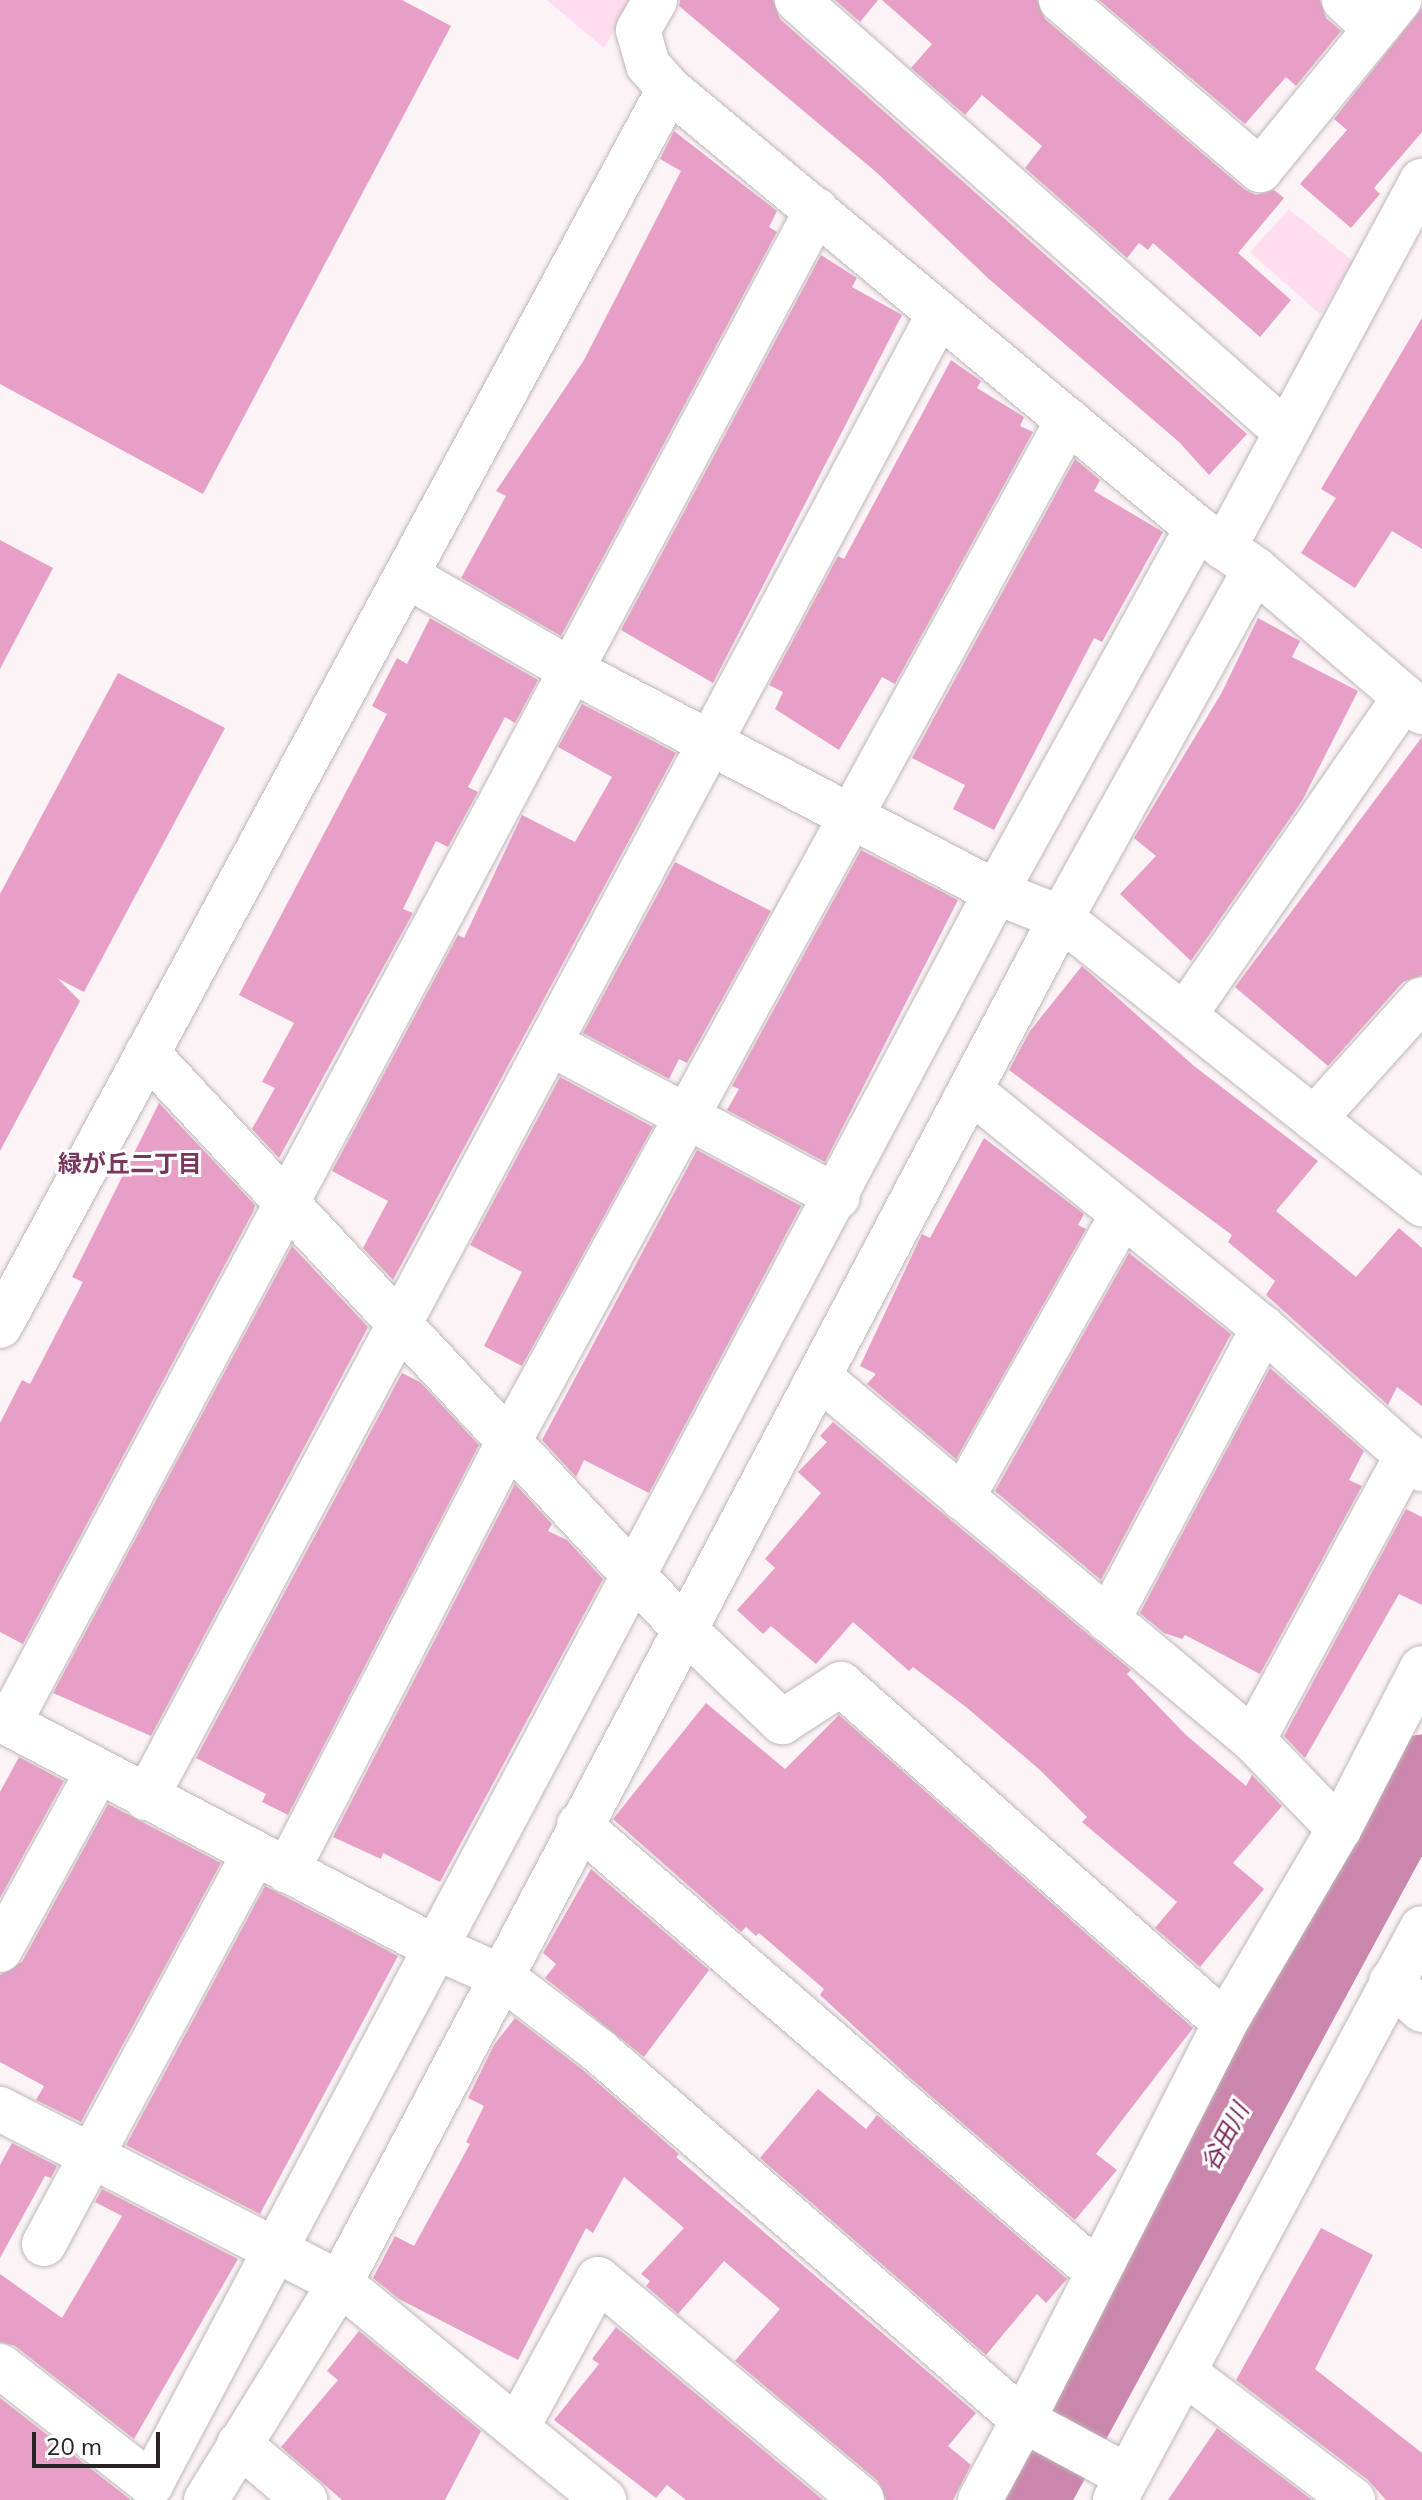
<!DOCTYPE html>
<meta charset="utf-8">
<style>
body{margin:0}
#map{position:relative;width:1422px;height:2500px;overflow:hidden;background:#fcf3f7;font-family:Mulish,"Noto Sans JP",sans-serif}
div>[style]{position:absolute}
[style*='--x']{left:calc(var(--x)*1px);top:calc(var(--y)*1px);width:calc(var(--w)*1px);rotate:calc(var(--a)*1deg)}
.green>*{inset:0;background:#fde}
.river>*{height:78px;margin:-39px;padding:0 39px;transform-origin:39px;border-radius:39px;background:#cb86ab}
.building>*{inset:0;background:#e79fc5}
.roads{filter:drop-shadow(0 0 2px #bfb7ba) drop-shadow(0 0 2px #bfb7ba)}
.minor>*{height:44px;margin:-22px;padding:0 22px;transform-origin:22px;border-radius:22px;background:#fff}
.tertiary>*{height:44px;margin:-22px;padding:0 22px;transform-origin:22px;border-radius:22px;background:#fff}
span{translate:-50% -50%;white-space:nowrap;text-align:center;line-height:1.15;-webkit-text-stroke:6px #fff;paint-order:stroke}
.neighbourhood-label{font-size:24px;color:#77385c;font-weight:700}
.water-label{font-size:24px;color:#752356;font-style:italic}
.scale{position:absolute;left:32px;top:2432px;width:128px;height:36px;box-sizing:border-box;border:4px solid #272325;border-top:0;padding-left:10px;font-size:24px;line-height:28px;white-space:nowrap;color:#272325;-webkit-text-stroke:6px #fff;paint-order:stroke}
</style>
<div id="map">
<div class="green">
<i style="clip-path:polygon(547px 0,632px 0,604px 48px)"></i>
<i style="clip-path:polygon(1289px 209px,1354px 262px,1320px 314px,1250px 252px)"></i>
</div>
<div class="river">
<i style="--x:1029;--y:2500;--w:826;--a:-61.57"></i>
</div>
<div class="building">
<i style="clip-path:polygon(0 0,402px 0,451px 26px,203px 494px,0 384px)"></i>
<i style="clip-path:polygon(680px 0,773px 0,780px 19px,1247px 434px,1209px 475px,1179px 442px,989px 279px,876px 172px,679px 6px)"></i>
<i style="clip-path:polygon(835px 0,878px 0,860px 22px)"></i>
<i style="clip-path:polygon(882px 0,1037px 0,1045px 19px,1244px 189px,1256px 195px,1274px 190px,1284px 198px,1238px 253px,1291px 300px,1260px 337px,1153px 243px,1148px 250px,1139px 243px,1127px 258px,1025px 168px,1042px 146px,982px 95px,965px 115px,911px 68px,932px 44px)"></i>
<i style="clip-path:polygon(1099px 0,1320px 0,1326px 18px,1341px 31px,1296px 86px,1286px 77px,1245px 124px)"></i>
<i style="clip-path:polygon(1422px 8px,1422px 132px,1374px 188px,1380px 194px,1351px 228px,1300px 184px,1347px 130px,1334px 119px)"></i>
<i style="clip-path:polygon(674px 131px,777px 211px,769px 227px,777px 232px,561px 636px,461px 578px,506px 496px,496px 491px,584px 360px,681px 171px,660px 159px)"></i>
<i style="clip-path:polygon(821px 255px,857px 278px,852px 287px,902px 315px,713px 683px,621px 630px)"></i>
<i style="clip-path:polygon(1422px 318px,1422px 549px,1392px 531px,1355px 588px,1301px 553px,1336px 498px,1321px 489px)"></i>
<i style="clip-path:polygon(951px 360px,981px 381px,977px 388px,1024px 417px,1020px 426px,1033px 432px,895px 684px,882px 677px,839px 750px,775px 709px,783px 692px,769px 685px,838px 556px,844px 559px)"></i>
<i style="clip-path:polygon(1075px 459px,1100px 480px,1094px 491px,1163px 532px,1102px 642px,1094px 638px,994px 830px,953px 809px,965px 785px,912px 758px)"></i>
<i style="clip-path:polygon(0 540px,53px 568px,0 669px)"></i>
<i style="clip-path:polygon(430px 618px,538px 680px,515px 723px,505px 717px,468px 787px,478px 792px,448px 847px,436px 841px,403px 909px,413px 913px,279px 1158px,252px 1129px,275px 1088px,262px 1082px,294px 1023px,239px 995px,387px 714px,372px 706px,397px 658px,407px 664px)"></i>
<i style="clip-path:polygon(1258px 618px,1300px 641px,1292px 657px,1358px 691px,1302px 801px,1191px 961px,1120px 894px,1156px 856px,1134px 838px,1221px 694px)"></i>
<i style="clip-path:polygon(118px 673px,225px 728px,84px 992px,57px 978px,80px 1001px,0 1151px,0 894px)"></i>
<i style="clip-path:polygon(582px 704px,676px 753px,393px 1280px,363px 1248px,388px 1201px,332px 1171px,458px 935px,464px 938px,522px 815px,575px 842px,612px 777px,558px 747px)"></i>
<i style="clip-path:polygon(1422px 737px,1422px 975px,1403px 982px,1328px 1066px,1235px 987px)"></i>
<i style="clip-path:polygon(861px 850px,958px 900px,825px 1162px,727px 1110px,739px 1089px,732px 1086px)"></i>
<i style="clip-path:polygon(675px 862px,771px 911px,687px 1063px,679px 1059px,669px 1079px,583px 1033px)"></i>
<i style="clip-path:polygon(1082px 966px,1194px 1066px,1318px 1161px,1276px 1211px,1356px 1277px,1399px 1228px,1422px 1248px,1422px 1406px,1397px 1387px,1388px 1405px,1266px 1295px,1275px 1281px,1228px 1242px,1232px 1235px,1009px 1070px,1030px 1031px)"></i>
<i style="clip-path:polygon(560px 1077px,653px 1127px,522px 1366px,484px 1346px,522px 1272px,470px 1245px)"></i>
<i style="clip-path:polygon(159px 1103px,255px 1205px,253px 1212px,23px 1644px,0 1632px,0 1423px,22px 1380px,30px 1384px,83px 1282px,72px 1277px)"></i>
<i style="clip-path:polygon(984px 1138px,1084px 1214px,1078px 1225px,1086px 1229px,956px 1459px,867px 1384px,876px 1374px,860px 1366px,922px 1234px,930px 1238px)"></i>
<i style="clip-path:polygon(697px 1150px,801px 1206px,649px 1493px,584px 1460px,576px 1477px,542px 1440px)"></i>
<i style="clip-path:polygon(292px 1246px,368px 1327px,151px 1736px,53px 1693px)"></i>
<i style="clip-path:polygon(1129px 1253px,1231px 1334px,1101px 1580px,995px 1491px)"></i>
<i style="clip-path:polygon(1270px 1368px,1364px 1451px,1349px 1480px,1362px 1486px,1260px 1674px,1185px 1635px,1182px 1639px,1164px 1633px,1140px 1613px)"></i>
<i style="clip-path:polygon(402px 1373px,420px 1382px,479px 1445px,288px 1815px,262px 1802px,266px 1794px,196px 1758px)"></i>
<i style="clip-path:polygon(833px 1422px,1131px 1670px,1127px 1674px,1186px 1735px,1246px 1786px,1252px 1775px,1282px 1806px,1233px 1863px,1264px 1889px,1200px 1967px,1155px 1928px,1177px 1902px,1082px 1822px,1087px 1817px,1040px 1770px,966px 1707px,913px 1667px,909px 1671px,853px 1622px,816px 1664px,771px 1626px,763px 1634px,737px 1610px,775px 1568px,765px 1559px,821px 1493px,798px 1472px,827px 1442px,820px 1436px)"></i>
<i style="clip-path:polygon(515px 1484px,552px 1524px,548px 1531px,567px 1540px,603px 1579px,440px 1882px,383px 1853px,381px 1859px,333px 1837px)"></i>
<i style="clip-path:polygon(1406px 1509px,1422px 1517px,1422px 1605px,1399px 1594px,1305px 1758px,1284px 1736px)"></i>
<i style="clip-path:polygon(706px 1703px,785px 1769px,839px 1715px,1193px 2028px,1096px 2154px,1117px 2170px,1075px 2220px,909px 2077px,820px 1995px,824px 1989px,759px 1933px,756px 1936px,746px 1927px,741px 1932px,613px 1819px)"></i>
<i style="clip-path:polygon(19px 1757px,64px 1781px,0 1898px,0 1792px)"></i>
<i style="clip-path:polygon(108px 1804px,221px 1863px,81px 2122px,36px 2100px,44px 2086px,0 2062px,0 1975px,22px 1962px)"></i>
<i style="clip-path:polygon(591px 1869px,709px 1970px,644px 2057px,545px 1978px,556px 1964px,543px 1953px)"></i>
<i style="clip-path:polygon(265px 1886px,398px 1956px,260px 2214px,126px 2145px)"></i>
<i style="clip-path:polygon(515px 2018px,583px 2070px,679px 2154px,676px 2157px,976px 2413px,948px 2446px,971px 2465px,953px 2500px,886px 2500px,878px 2481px,735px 2361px,780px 2309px,724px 2261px,678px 2314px,646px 2286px,650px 2281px,641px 2274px,684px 2228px,624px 2177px,593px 2233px,586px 2228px,518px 2360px,399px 2299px,373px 2278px,395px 2236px,414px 2246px,470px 2144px,466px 2142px,484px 2106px,468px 2098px,494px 2045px)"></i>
<i style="clip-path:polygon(818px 2089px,866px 2129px,877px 2115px,1067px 2279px,1046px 2303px,1037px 2294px,986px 2355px,760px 2158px)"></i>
<i style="clip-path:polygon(12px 2143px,57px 2166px,51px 2178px,45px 2176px,0 2258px,0 2165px)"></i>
<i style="clip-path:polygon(102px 2189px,238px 2259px,134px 2439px,15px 2346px,0 2342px,0 2274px,62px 2318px,122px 2216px,95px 2202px)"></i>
<i style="clip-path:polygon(1321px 2228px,1373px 2255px,1315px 2369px,1422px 2453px,1422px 2500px,1386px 2500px,1368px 2480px,1236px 2380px)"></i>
<i style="clip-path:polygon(616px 2327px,823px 2500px,686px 2500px,667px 2485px,656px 2498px,554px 2420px,599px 2364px,592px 2359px)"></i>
<i style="clip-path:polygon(359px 2331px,481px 2431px,445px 2500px,342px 2500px,281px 2447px,338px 2380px,327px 2371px)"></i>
<i style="clip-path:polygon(0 2398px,131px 2500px,0 2500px)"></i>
<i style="clip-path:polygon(1217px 2428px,1312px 2500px,1168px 2500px)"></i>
</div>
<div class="roads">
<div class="minor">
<i style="--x:797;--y:0;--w:652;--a:41.46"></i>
<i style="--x:1061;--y:0;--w:262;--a:40.5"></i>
<i style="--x:1260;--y:170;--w:220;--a:-50.7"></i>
<i style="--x:1344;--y:0;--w:42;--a:43.1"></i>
<i style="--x:409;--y:577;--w:187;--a:29.9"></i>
<i style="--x:571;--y:670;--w:479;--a:27.6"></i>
<i style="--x:996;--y:892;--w:70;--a:21.8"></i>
<i style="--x:1061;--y:918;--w:461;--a:38.4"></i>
<i style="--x:1186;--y:1013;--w:384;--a:-55.3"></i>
<i style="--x:551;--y:1044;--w:325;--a:28.1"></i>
<i style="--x:147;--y:1053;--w:786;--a:47.01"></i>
<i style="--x:683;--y:1628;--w:137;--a:43.5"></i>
<i style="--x:782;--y:1722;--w:70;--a:-32.8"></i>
<i style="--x:841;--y:1684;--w:512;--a:41.44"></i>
<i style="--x:970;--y:1090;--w:377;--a:39.1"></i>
<i style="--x:1263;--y:1328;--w:213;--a:41.6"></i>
<i style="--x:1314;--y:1119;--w:161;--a:-48"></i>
<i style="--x:819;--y:1377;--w:566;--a:39.91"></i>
<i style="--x:1253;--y:1740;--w:124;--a:46"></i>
<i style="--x:962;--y:1498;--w:323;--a:-60.5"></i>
<i style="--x:1108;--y:1620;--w:331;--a:-62"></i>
<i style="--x:9;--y:1723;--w:1715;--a:-61.9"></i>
<i style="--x:1253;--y:1740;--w:324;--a:-61.6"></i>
<i style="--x:146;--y:1798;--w:1680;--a:-61.88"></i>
<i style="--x:579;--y:1825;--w:684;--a:40.79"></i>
<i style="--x:287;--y:1871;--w:484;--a:-62.7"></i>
<i style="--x:509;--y:1441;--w:1164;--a:-61.3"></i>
<i style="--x:0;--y:1950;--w:202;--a:-61.3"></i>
<i style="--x:1391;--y:1982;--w:42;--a:42.1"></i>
<i style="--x:0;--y:2109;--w:382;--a:27.1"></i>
<i style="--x:340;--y:2283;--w:342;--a:39.4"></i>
<i style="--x:44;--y:2244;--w:443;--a:-61.7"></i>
<i style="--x:0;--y:2366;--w:192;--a:38"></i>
<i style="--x:151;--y:2484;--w:1802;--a:-62.04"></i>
<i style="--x:996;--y:892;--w:416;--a:-61.1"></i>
<i style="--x:1185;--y:2373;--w:211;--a:37.1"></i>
<i style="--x:518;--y:2426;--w:167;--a:-61.4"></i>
<i style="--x:598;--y:2279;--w:344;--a:39.9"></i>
<i style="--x:239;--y:2444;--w:87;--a:40.3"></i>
<i style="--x:206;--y:2500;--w:255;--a:-58.3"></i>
<i style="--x:340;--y:2283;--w:1544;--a:-62.16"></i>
<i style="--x:1061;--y:918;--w:399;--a:-60.9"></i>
<i style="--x:980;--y:2500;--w:91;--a:-61.7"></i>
</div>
<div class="tertiary">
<i style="--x:669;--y:89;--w:687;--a:39.74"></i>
<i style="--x:1197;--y:528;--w:71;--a:35.3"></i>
<i style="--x:1255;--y:569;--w:220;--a:40.6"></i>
<i style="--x:1224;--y:548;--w:417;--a:-61.7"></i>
<i style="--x:0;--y:1326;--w:1406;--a:-61.59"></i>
<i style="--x:669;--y:89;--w:32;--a:-131"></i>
<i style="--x:648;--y:65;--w:36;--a:-106"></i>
<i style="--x:638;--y:30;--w:34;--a:-60"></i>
<i style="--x:0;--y:1719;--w:489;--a:27.7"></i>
<i style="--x:433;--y:1946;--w:76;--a:24.2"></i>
<i style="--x:502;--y:1977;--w:122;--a:37.3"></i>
<i style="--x:599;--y:2051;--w:562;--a:41.03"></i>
<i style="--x:1023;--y:2420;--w:118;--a:28.3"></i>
<i style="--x:1023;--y:2420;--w:445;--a:-63"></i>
<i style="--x:1225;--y:2023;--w:225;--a:-59.6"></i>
<i style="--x:1339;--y:1829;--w:181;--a:-62.7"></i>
<i style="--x:1115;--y:2500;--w:649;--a:-61.78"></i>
</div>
</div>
<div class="neighbourhood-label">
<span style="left:130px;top:1164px">緑が丘二丁目</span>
</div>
<div class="water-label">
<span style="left:1225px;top:2137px;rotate:-62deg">谷田川</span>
</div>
<div class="scale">20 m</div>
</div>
